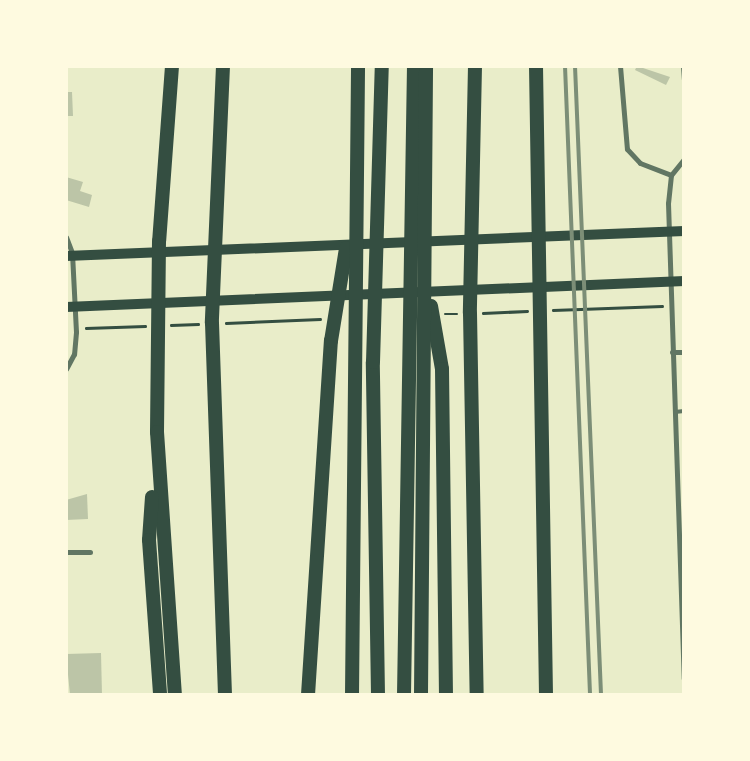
<!DOCTYPE html>
<style>
body{margin:0}
#map{position:relative;width:750px;height:761px;overflow:hidden;background:#e9edc9;font-family:"Golos Text",sans-serif}
div>[style]{position:absolute}
[style*='--x']{left:calc(var(--x)*1px);top:calc(var(--y)*1px);width:calc(var(--w)*1px);rotate:calc(var(--a)*1deg)}
.building>*{inset:0;background:#bcc5a7}
.path>*{height:2.5px;margin:-1.25px;padding:0 1.25px;transform-origin:1.25px;border-radius:1.25px;background:#344e41}
.service>*{height:4px;margin:-2px;padding:0 2px;transform-origin:2px;border-radius:2px;background:#617663}
.minor>*{height:5px;margin:-2.5px;padding:0 2.5px;transform-origin:2.5px;border-radius:2.5px;background:#617663}
.secondary>*{height:10px;margin:-5px;padding:0 5px;transform-origin:5px;border-radius:5px;background:#344e41}
.motorway>*{height:14px;margin:-7px;padding:0 7px;transform-origin:7px;border-radius:7px;background:#344e41}
.rail>*{height:4px;margin:-2px;padding:0 2px;transform-origin:2px;border-radius:2px;background:#7c8e77}
span{translate:-50% -50%;white-space:nowrap;text-align:center;line-height:1.15;-webkit-text-stroke:4px #fefae0;paint-order:stroke}
.frame{position:absolute;inset:0;border:68px solid #fefae0;pointer-events:none}
</style>
<div id="map">
<div class="building">
<i style="clip-path:polygon(637px 66px,670px 77px,666px 85px,635px 70px)"></i>
<i style="clip-path:polygon(66px 92px,72px 92px,73px 116px,66px 116px)"></i>
<i style="clip-path:polygon(66px 177px,83px 182px,80px 191px,92px 195px,89px 207px,66px 200px)"></i>
<i style="clip-path:polygon(87px 494px,88px 519px,66px 520px,66px 500px)"></i>
<i style="clip-path:polygon(101px 653px,102px 695px,70px 695px,66px 654px)"></i>
</div>
<div class="path">
<i style="--x:553;--y:310;--w:109;--a:-2.1"></i>
<i style="--x:483;--y:313;--w:44;--a:-2.6"></i>
<i style="--x:445;--y:314;--w:12;--a:0"></i>
<i style="--x:226;--y:323;--w:94;--a:-2.4"></i>
<i style="--x:171;--y:325;--w:27;--a:-2"></i>
<i style="--x:86;--y:328;--w:59;--a:-1.9"></i>
</div>
<div class="service">
<i style="--x:675;--y:412;--w:9;--a:-6"></i>
</div>
<div class="minor">
<i style="--x:620;--y:66;--w:83;--a:85.2"></i>
<i style="--x:627;--y:149;--w:19;--a:47"></i>
<i style="--x:640;--y:163;--w:33;--a:21"></i>
<i style="--x:683;--y:66;--w:13;--a:86"></i>
<i style="--x:684;--y:159;--w:21;--a:129"></i>
<i style="--x:671;--y:175;--w:28;--a:96"></i>
<i style="--x:668;--y:203;--w:476;--a:88.1"></i>
<i style="--x:66;--y:237;--w:17;--a:69"></i>
<i style="--x:72;--y:253;--w:79;--a:87.1"></i>
<i style="--x:76;--y:332;--w:22;--a:95"></i>
<i style="--x:74;--y:354;--w:17;--a:118"></i>
<i style="--x:672;--y:352;--w:12;--a:0"></i>
<i style="--x:66;--y:552;--w:24;--a:0"></i>
</div>
<div class="secondary">
<i style="--x:66;--y:256;--w:619;--a:-2.32"></i>
<i style="--x:66;--y:307;--w:619;--a:-2.41"></i>
</div>
<div class="motorway">
<i style="--x:172;--y:66;--w:175;--a:94.2"></i>
<i style="--x:159;--y:241;--w:191;--a:90.6"></i>
<i style="--x:157;--y:432;--w:264;--a:86.1"></i>
<i style="--x:223;--y:66;--w:257;--a:92.5"></i>
<i style="--x:212;--y:323;--w:372;--a:88"></i>
<i style="--x:475;--y:66;--w:247;--a:91.2"></i>
<i style="--x:470;--y:313;--w:382;--a:89"></i>
<i style="--x:536;--y:66;--w:629;--a:89.09"></i>
<i style="--x:431;--y:306;--w:64;--a:80.1"></i>
<i style="--x:442;--y:369;--w:326;--a:89.3"></i>
<i style="--x:152;--y:497;--w:43;--a:94"></i>
<i style="--x:149;--y:540;--w:155;--a:85.9"></i>
<i style="--x:308;--y:695;--w:355;--a:-86.3"></i>
<i style="--x:331;--y:341;--w:94;--a:-80.8"></i>
<i style="--x:352;--y:695;--w:629;--a:-89.45"></i>
<i style="--x:378;--y:695;--w:333;--a:-90.9"></i>
<i style="--x:373;--y:362;--w:296;--a:-88.3"></i>
<i style="--x:404;--y:695;--w:629;--a:-89.09"></i>
<i style="--x:421;--y:695;--w:629;--a:-89.54"></i>
</div>
<div class="rail">
<i style="--x:565;--y:66;--w:629;--a:87.72"></i>
<i style="--x:575;--y:66;--w:630;--a:87.63"></i>
</div>
<div class="frame"></div>
</div>
